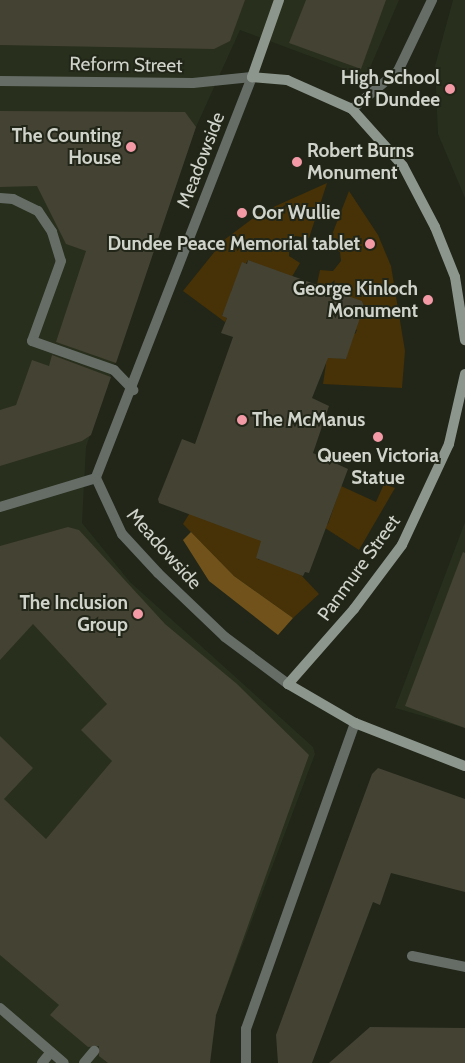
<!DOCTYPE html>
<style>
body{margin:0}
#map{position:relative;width:465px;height:1063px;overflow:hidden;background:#212618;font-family:Cabin,sans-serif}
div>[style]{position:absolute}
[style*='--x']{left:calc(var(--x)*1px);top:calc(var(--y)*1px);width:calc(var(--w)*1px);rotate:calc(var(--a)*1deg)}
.built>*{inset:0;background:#282f1c}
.green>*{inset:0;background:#473106}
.forest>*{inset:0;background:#70521a}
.building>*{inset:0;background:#444233}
.lane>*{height:10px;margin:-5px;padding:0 5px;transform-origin:5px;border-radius:5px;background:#666d67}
.street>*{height:10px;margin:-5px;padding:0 5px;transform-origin:5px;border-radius:5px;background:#666d67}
.secondary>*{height:10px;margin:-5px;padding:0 5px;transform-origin:5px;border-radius:5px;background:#8d968d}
.dots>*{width:14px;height:14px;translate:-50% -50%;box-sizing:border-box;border:2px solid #212618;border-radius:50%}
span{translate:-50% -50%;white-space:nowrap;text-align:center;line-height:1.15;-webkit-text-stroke:4px #212618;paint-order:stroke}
.street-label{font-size:19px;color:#cfd3ca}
.poi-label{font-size:19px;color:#cfd3ca;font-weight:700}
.right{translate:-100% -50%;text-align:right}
.left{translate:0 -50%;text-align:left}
</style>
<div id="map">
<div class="built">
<i style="clip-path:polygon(0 0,399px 0,366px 77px,240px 30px,196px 127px,86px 447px,82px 523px,130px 582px,313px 747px,315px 754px,216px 1015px,210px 1063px,0 1063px)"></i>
<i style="clip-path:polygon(453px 0,465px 0,465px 198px,438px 134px,437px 112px,435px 66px)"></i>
<i style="clip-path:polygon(465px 522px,465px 728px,395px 708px)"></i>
</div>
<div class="green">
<i style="clip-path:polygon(327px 183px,309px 238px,295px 236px,289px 243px,289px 256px,300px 263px,290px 280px,248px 260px,233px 287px,231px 292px,236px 294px,222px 315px,227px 318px,225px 322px,183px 291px,224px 240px,260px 213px)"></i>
<i style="clip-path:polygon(349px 191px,378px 235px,391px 266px,405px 351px,402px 388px,323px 384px,327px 357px,346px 359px,351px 333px,355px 334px,357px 330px,353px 328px,364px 306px,362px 301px,356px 303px,316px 289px,320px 270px,333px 271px,341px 261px,340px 252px,328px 245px)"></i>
<i style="clip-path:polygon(384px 484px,395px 488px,359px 550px,322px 526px,328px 524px,341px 486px,376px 502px)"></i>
<i style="clip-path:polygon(191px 511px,266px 538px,258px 560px,264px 557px,281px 563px,283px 569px,285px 565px,302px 571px,301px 575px,319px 594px,293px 618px,234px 576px,183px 524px)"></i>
</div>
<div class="forest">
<i style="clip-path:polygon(191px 532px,234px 576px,293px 618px,278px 635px,209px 581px,183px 540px)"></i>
</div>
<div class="building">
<i style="clip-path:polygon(0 0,245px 0,230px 41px,214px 49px,0 45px)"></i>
<i style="clip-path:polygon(306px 0,386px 0,361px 69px,289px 43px)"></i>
<i style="clip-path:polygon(0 111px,185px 112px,196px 127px,116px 363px,56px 342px,86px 251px,66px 244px,37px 186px,0 187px)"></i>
<i style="clip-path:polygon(248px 260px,362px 301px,364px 306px,346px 359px,328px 358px,312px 398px,329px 406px,313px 453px,348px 469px,309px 573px,305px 572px,303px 576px,256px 558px,261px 541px,159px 503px,158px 499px,182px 439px,195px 444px,233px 337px,221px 333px,227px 318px,222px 316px,242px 262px,247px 264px)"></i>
<i style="clip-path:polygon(52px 355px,111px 377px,91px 435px,82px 441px,0 466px,0 410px,16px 405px,32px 360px,49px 366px)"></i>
<i style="clip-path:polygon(68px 527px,79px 530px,165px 624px,237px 684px,309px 755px,216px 1015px,210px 1063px,108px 1063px,99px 1056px,99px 1046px,88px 1047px,50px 1015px,59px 1005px,0 955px,0 736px,33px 768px,4px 799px,46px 839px,112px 761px,81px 730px,107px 704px,33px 624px,0 660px,0 546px)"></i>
<i style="clip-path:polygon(463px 552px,465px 553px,465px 728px,405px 706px)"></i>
<i style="clip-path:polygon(378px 768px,465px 799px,465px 892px,391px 873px,380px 905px,373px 902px,312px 1063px,278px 1063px,276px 1035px,372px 774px)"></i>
<i style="clip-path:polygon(370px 1027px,465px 1028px,465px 1063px,329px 1063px)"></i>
</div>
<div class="lane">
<i style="--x:0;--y:198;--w:13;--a:4"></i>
<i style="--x:13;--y:199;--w:28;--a:26"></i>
<i style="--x:38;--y:211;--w:25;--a:56"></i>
<i style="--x:52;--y:232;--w:30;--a:73"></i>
<i style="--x:61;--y:261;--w:85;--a:109.9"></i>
<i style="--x:32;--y:341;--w:87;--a:19.5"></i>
<i style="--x:114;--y:370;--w:28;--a:46"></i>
<i style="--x:412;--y:956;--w:54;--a:11.7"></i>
</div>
<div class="street">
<i style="--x:0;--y:81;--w:193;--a:0.6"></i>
<i style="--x:193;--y:83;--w:59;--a:-5.8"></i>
<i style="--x:252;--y:77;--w:430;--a:111.3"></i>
<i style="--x:96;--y:478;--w:62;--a:65.1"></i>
<i style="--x:122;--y:534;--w:53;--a:47.3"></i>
<i style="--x:158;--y:573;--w:93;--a:43.7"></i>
<i style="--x:225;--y:637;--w:79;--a:36.7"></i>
<i style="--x:352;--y:109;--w:60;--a:-39.6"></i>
<i style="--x:398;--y:71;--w:79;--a:-64.4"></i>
<i style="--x:0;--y:507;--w:100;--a:-16.8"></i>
<i style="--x:0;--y:1008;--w:84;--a:40.7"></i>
<i style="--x:42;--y:1063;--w:14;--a:-51"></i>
<i style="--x:84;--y:1063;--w:16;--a:-50"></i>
<i style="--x:246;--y:1063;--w:34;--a:-90"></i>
<i style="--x:246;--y:1029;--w:325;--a:-70.4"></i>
</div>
<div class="secondary">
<i style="--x:279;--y:0;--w:82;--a:109.3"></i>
<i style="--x:252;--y:77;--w:35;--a:5"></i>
<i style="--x:287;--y:80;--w:71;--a:24"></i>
<i style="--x:352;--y:109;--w:76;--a:48.2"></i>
<i style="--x:403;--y:166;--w:69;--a:62.3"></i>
<i style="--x:435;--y:227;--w:54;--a:68.2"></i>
<i style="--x:455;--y:277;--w:64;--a:81"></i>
<i style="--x:465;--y:374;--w:72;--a:102.9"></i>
<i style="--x:449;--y:444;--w:111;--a:115"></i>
<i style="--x:402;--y:545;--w:80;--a:126.9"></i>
<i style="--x:354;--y:609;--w:100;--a:131.3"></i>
<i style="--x:288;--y:684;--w:78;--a:30.2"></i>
<i style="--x:355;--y:723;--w:118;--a:21.4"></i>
</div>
<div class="dots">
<i style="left:450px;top:89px;background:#f49aa7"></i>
<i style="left:131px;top:147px;background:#f49aa7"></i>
<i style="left:297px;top:162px;background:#f49aa7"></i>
<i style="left:242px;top:213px;background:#f49aa7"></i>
<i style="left:370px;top:244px;background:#f49aa7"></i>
<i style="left:428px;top:300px;background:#f49aa7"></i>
<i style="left:242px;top:420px;background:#f49aa7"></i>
<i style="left:378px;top:437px;background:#f49aa7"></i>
<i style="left:138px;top:614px;background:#f49aa7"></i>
</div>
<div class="street-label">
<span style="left:126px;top:65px;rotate:1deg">Reform Street</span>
<span style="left:201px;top:160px;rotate:-69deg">Meadowside</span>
<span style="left:164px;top:549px;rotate:48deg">Meadowside</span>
<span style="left:359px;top:568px;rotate:-54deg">Panmure Street</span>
</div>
<div class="poi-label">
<span class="right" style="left:440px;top:89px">High School<br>of Dundee</span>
<span class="right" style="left:121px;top:147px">The Counting<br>House</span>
<span class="left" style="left:307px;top:162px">Robert Burns<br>Monument</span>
<span class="left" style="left:252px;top:213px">Oor Wullie</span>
<span class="right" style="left:360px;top:244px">Dundee Peace Memorial tablet</span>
<span class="right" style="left:418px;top:300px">George Kinloch<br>Monument</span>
<span class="left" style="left:252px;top:420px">The McManus</span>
<span style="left:378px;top:467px">Queen Victoria<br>Statue</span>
<span class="right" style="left:128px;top:614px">The Inclusion<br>Group</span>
</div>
</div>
